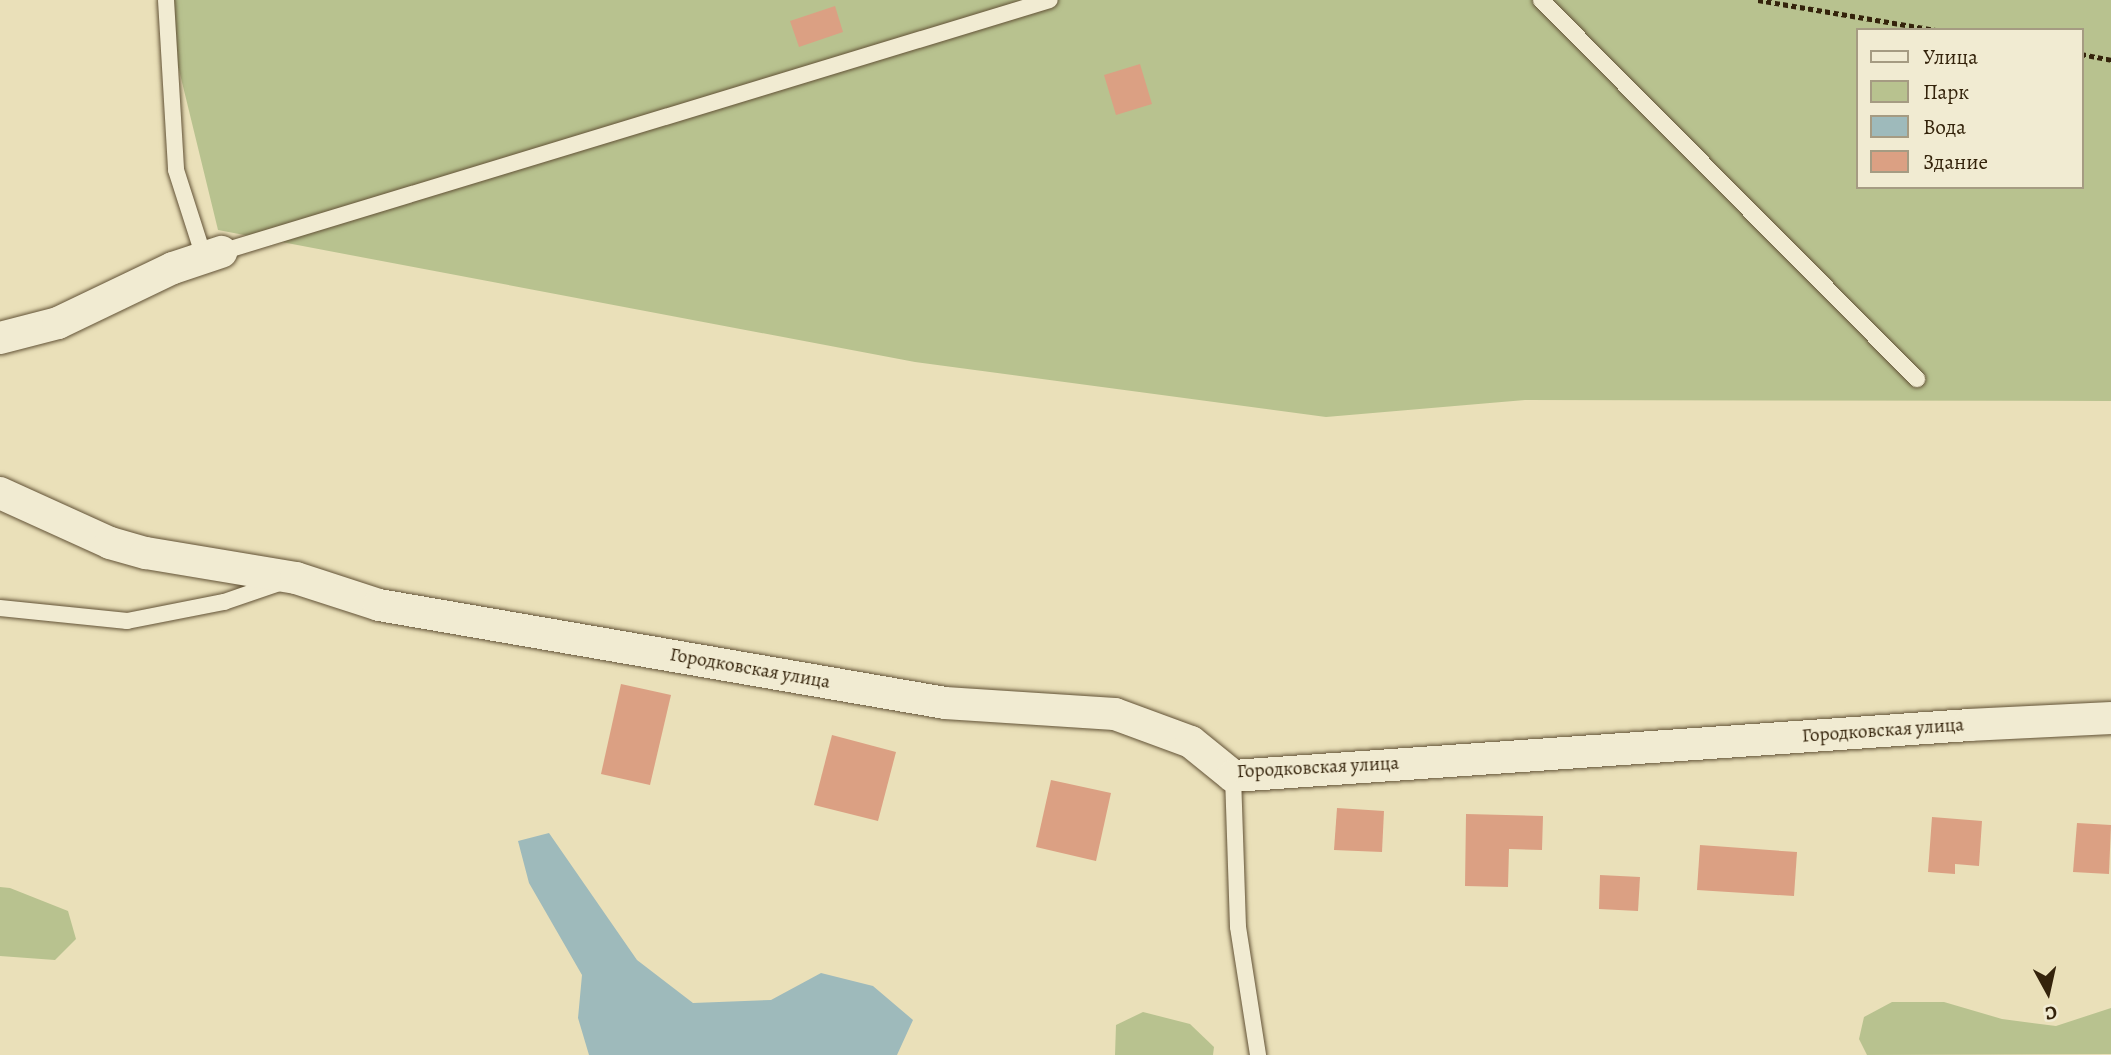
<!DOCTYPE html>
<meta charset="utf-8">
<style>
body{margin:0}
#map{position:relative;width:2111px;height:1055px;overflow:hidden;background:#eae0b9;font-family:Alegreya,serif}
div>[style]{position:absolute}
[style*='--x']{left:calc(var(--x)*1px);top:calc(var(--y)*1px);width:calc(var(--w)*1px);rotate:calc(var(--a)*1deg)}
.green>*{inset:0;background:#b8c28f}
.water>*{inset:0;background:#9ebabb}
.building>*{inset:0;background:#dba083}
.path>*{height:4.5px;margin-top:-2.25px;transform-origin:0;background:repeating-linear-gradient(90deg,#34230b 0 5px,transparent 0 8.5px)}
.roads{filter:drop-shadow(0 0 2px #625236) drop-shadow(0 0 2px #625236)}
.lane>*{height:16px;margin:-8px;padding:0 8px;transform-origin:8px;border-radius:8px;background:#f1ebd2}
.street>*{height:32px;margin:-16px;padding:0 16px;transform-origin:16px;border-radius:16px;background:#f1ebd2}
span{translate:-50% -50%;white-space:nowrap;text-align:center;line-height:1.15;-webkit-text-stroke:5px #f1ebd2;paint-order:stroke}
.street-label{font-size:19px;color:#34230b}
.legend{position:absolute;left:1856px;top:28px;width:228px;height:161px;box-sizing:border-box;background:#f1ebd2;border:2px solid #a59b82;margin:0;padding:9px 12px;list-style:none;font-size:21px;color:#34230b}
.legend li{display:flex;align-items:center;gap:14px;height:35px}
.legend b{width:35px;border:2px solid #a59b82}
.north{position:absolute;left:2013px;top:957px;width:70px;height:70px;-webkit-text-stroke:5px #f1ebd2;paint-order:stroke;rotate:172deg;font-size:19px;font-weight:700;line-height:28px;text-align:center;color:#34230b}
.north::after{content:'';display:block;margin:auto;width:24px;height:32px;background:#34230b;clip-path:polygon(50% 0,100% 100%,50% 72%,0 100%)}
</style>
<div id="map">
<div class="green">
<i style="clip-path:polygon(evenodd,162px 0,2111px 0,2111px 401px,1525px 400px,1326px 417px,915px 362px,218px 230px,162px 0,1857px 30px,2081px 30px,2081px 187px,1857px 187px,1857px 30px)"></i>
<i style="clip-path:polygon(0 887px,10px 888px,68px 911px,76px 939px,55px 960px,0 956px)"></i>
<i style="clip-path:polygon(1892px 1002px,1944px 1002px,2002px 1019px,2056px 1026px,2111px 1008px,2111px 1054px,1867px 1055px,1859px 1039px,1864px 1017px)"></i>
<i style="clip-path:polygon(1143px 1012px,1190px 1024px,1214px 1047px,1213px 1055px,1115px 1055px,1116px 1025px)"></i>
</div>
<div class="water">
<i style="clip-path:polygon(549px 833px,637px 960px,693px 1003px,771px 1000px,821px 973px,873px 986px,913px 1020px,897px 1055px,589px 1055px,578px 1018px,582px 975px,529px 883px,518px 841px)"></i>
</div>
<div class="building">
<i style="clip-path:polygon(835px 6px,843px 32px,799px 47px,790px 21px)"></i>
<i style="clip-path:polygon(1140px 64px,1152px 104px,1116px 115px,1104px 75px)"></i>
<i style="clip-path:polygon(621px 684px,671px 695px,650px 785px,601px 774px)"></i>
<i style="clip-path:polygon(832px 735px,896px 752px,878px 821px,814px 805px)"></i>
<i style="clip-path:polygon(1051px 780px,1111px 793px,1096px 861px,1036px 847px)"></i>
<i style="clip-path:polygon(1337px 808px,1384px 811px,1382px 852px,1334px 850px)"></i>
<i style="clip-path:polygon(1466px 814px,1543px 816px,1542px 850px,1509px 849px,1508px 887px,1465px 886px)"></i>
<i style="clip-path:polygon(1932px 817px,1982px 821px,1979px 866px,1955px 864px,1955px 874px,1928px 872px)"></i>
<i style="clip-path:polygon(2077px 823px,2111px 825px,2109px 874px,2073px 872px)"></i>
<i style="clip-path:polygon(1700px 845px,1797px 852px,1794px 896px,1697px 890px)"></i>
<i style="clip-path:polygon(1600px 875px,1640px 877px,1638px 911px,1599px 909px)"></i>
</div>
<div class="path">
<i style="--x:1758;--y:0;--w:180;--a:9.6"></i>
<i style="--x:2081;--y:54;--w:31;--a:11"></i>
</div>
<div class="roads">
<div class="lane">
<i style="--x:166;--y:0;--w:170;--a:86.6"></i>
<i style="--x:176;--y:170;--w:91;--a:72.2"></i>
<i style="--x:1541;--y:0;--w:534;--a:45.23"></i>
<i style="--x:221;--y:252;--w:866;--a:-16.91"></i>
<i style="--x:0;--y:608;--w:128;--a:5.8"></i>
<i style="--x:127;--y:621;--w:99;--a:-11.1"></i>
<i style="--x:224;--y:602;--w:61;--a:-19"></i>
<i style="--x:1233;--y:776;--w:151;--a:88.1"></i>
<i style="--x:1238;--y:927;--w:130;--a:81.1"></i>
</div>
<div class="street">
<i style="--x:0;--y:338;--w:60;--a:-14.5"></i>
<i style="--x:58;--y:323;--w:127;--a:-25.6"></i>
<i style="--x:173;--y:268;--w:51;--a:-18.4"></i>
<i style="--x:0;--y:493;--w:121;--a:24.4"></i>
<i style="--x:110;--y:543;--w:37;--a:16"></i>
<i style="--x:146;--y:553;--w:152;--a:9.5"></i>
<i style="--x:296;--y:578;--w:87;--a:18"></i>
<i style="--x:379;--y:605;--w:574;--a:9.82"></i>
<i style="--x:945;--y:703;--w:170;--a:3.7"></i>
<i style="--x:1115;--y:714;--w:81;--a:20.2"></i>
<i style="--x:1191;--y:742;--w:54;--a:39"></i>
<i style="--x:1233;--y:776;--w:738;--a:-3.96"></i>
<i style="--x:1969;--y:725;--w:142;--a:-2.8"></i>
</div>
</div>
<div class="street-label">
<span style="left:750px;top:669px;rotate:10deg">Городковская улица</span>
<span style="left:1883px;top:731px;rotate:-4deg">Городковская улица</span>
<span style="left:1318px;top:768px;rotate:-3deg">Городковская улица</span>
</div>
<ul class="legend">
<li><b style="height:9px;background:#f1ebd2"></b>Улица</li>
<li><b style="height:19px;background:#b8c28f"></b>Парк</li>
<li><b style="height:19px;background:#9ebabb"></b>Вода</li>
<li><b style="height:19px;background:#dba083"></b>Здание</li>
</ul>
<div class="north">С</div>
</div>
